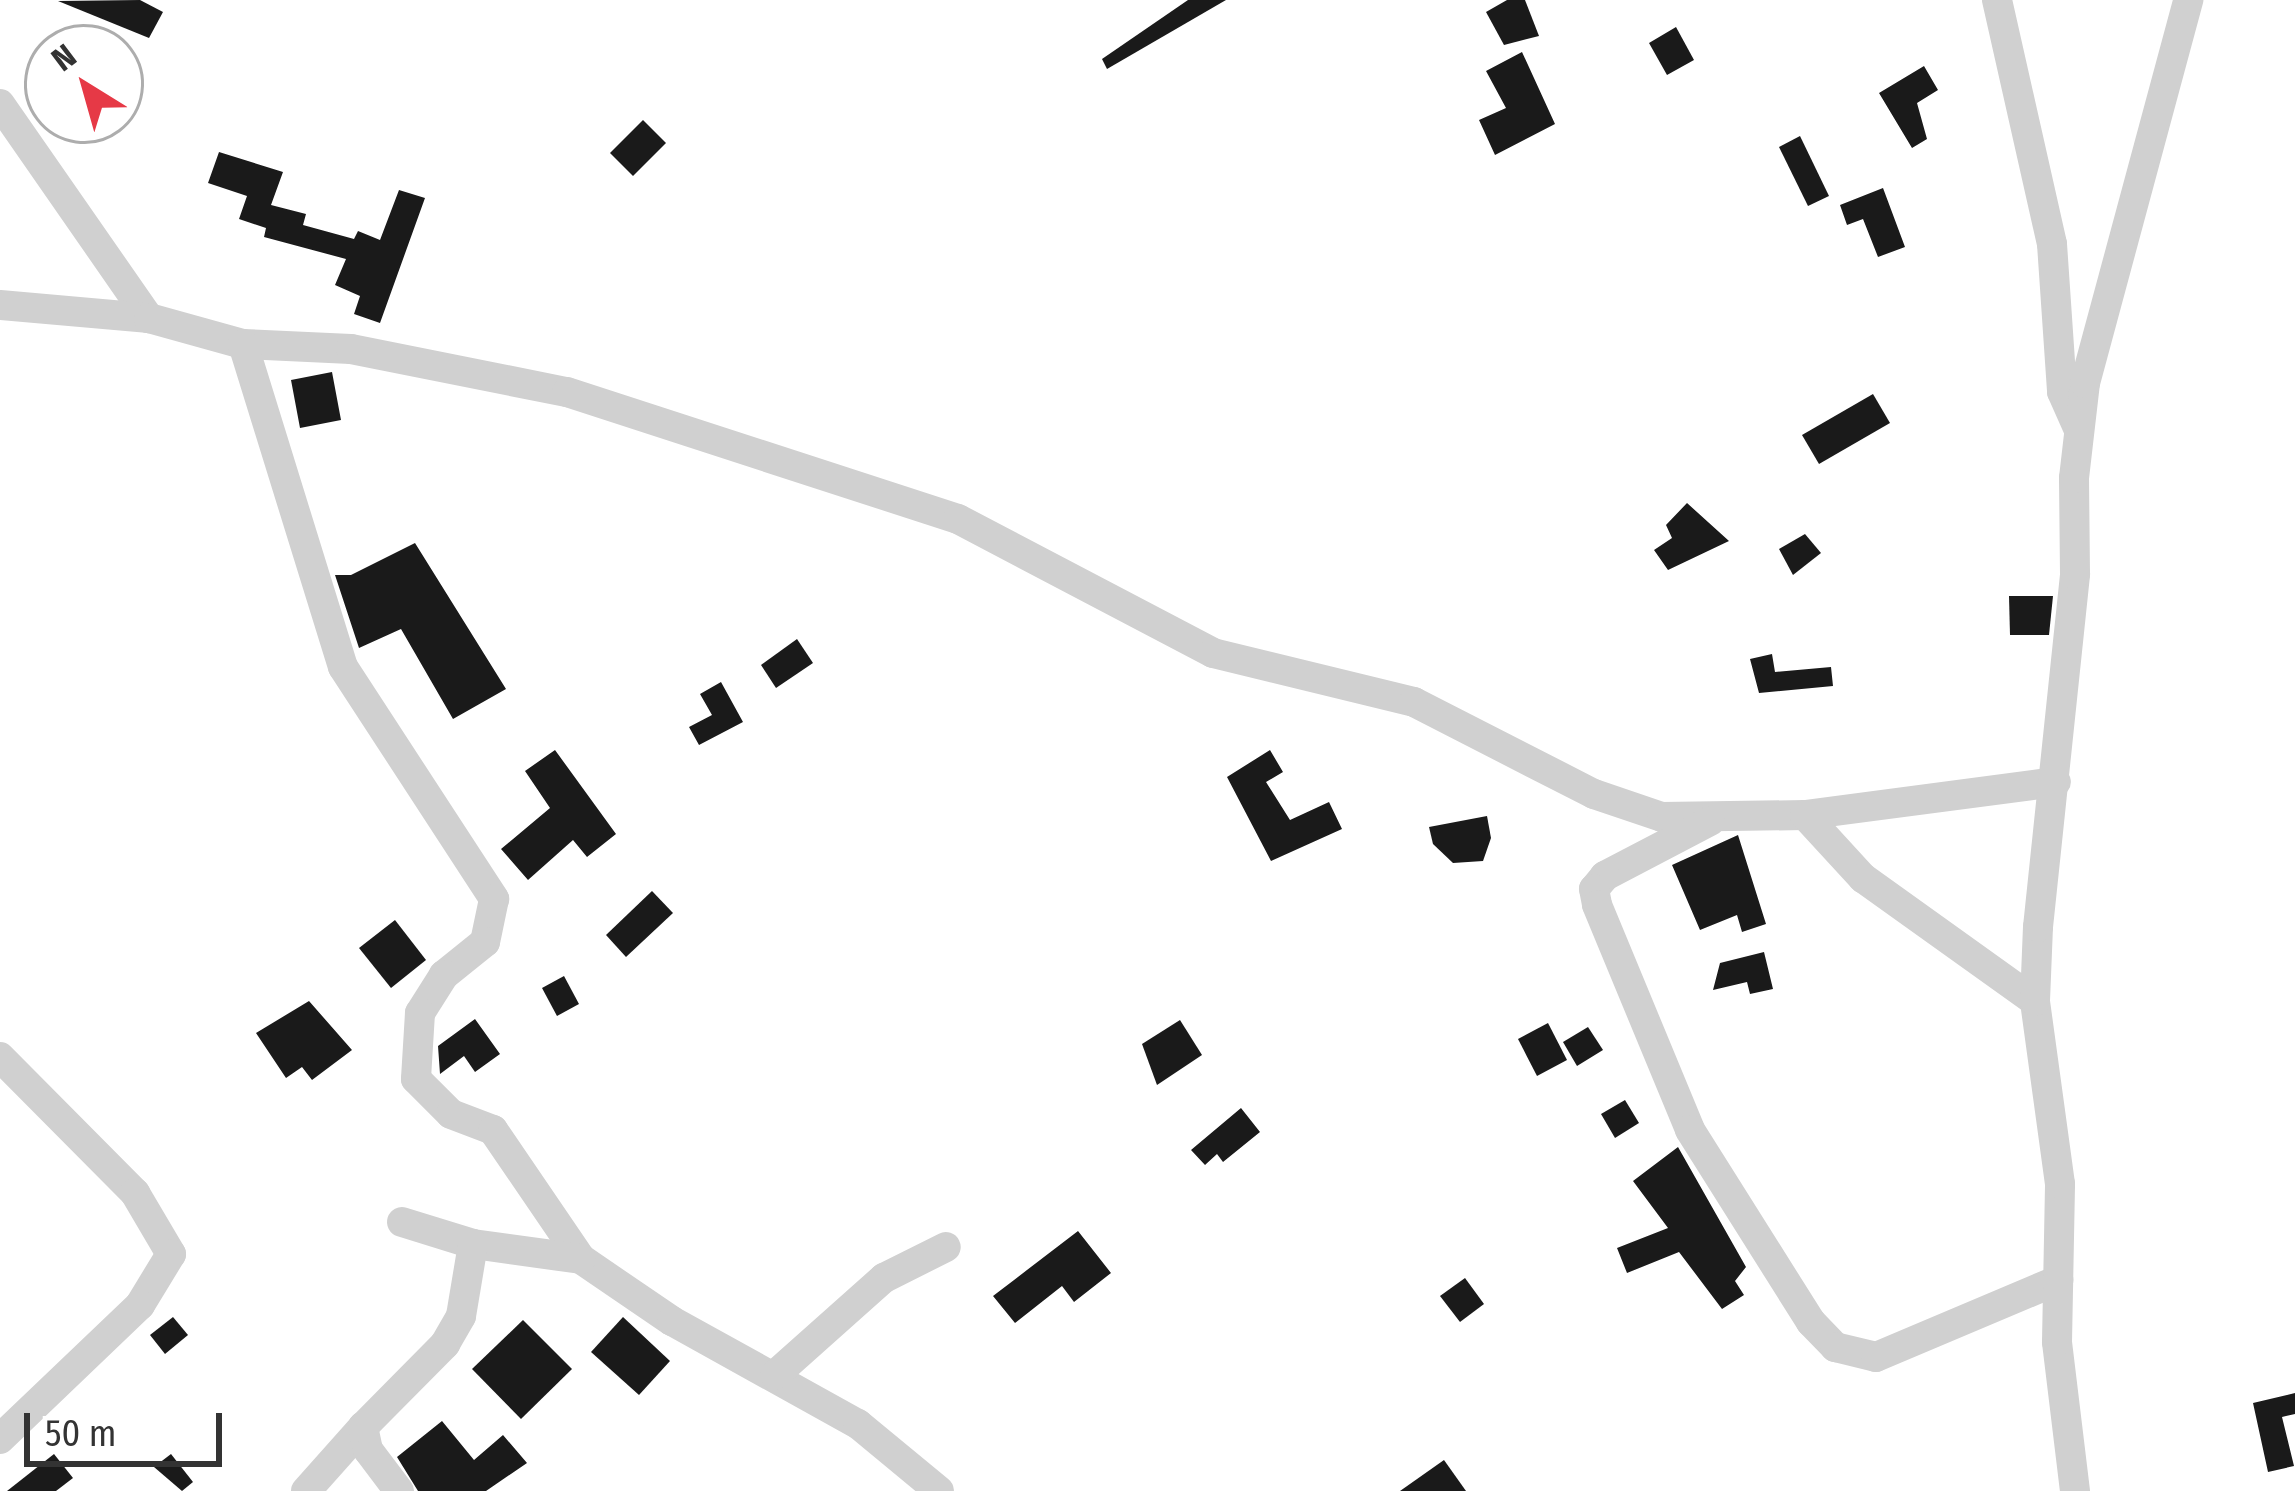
<!DOCTYPE html>
<style>
body{margin:0}
#map{position:relative;width:2295px;height:1491px;overflow:hidden;background:#fff;font-family:"Fira Sans Condensed",sans-serif}
div>[style]{position:absolute}
[style*='--x']{left:calc(var(--x)*1px);top:calc(var(--y)*1px);width:calc(var(--w)*1px);rotate:calc(var(--a)*1deg)}
.building>*{inset:0;background:#1a1a1a}
.minor>*{height:30px;margin:-15px;padding:0 15px;transform-origin:15px;border-radius:15px;background:#d0d0d0}
span{translate:-50% -50%;white-space:nowrap;text-align:center;line-height:1.15;-webkit-text-stroke:12px #fff;paint-order:stroke}
.north{position:absolute;left:24px;top:24px;width:120px;height:120px;box-sizing:border-box;background:#fff;border:3px solid #adadad;border-radius:50%;rotate:323deg;font-size:33px;font-weight:700;line-height:48px;text-align:center;color:#333}
.north::after{content:'';display:block;margin:auto;width:42px;height:54px;background:#e63946;clip-path:polygon(50% 0,100% 100%,50% 72%,0 100%)}
.scale{position:absolute;left:24px;top:1413px;width:198px;height:54px;box-sizing:border-box;border:6px solid #333;border-top:0;padding-left:15px;font-size:36px;line-height:42px;white-space:nowrap;color:#333;-webkit-text-stroke:9px #fff;paint-order:stroke}
</style>
<div id="map">
<div class="building">
<i style="clip-path:polygon(140px 0,163px 12px,149px 38px,58px 1px)"></i>
<i style="clip-path:polygon(1188px 0,1226px 0,1107px 69px,1102px 59px)"></i>
<i style="clip-path:polygon(1507px 0,1525px 0,1539px 36px,1504px 45px,1486px 12px)"></i>
<i style="clip-path:polygon(1676px 27px,1694px 60px,1667px 75px,1649px 43px)"></i>
<i style="clip-path:polygon(1522px 52px,1555px 124px,1495px 155px,1479px 120px,1506px 108px,1486px 71px)"></i>
<i style="clip-path:polygon(1924px 66px,1938px 90px,1917px 103px,1927px 139px,1912px 148px,1879px 93px)"></i>
<i style="clip-path:polygon(643px 120px,666px 143px,633px 176px,610px 153px)"></i>
<i style="clip-path:polygon(1800px 136px,1829px 196px,1808px 206px,1779px 147px)"></i>
<i style="clip-path:polygon(219px 152px,283px 172px,271px 205px,306px 214px,303px 225px,354px 239px,358px 231px,380px 240px,399px 190px,425px 198px,380px 323px,354px 314px,360px 296px,335px 285px,346px 259px,264px 237px,266px 228px,239px 219px,247px 196px,208px 183px)"></i>
<i style="clip-path:polygon(1883px 188px,1905px 247px,1878px 257px,1863px 219px,1847px 225px,1840px 205px)"></i>
<i style="clip-path:polygon(332px 372px,341px 420px,300px 428px,291px 380px)"></i>
<i style="clip-path:polygon(1873px 394px,1890px 423px,1819px 464px,1802px 435px)"></i>
<i style="clip-path:polygon(1687px 503px,1729px 541px,1668px 570px,1654px 550px,1672px 538px,1666px 525px)"></i>
<i style="clip-path:polygon(1805px 534px,1821px 553px,1793px 575px,1779px 549px)"></i>
<i style="clip-path:polygon(415px 543px,506px 689px,453px 719px,401px 629px,359px 648px,335px 575px,351px 575px)"></i>
<i style="clip-path:polygon(2009px 596px,2053px 596px,2049px 635px,2010px 635px)"></i>
<i style="clip-path:polygon(797px 639px,813px 663px,776px 688px,761px 665px)"></i>
<i style="clip-path:polygon(1772px 654px,1775px 672px,1831px 667px,1833px 686px,1759px 693px,1750px 659px)"></i>
<i style="clip-path:polygon(721px 682px,743px 722px,699px 745px,689px 727px,712px 715px,700px 694px)"></i>
<i style="clip-path:polygon(555px 750px,616px 834px,587px 857px,573px 840px,528px 880px,501px 849px,550px 808px,525px 771px)"></i>
<i style="clip-path:polygon(1270px 750px,1283px 772px,1266px 782px,1290px 820px,1329px 802px,1342px 829px,1271px 861px,1227px 777px)"></i>
<i style="clip-path:polygon(1487px 816px,1491px 838px,1483px 861px,1453px 863px,1433px 844px,1429px 827px)"></i>
<i style="clip-path:polygon(1738px 835px,1766px 924px,1742px 932px,1737px 915px,1700px 930px,1672px 865px)"></i>
<i style="clip-path:polygon(652px 891px,673px 913px,626px 957px,606px 935px)"></i>
<i style="clip-path:polygon(395px 920px,426px 960px,391px 988px,359px 948px)"></i>
<i style="clip-path:polygon(1764px 952px,1773px 989px,1750px 994px,1747px 982px,1713px 990px,1720px 963px)"></i>
<i style="clip-path:polygon(564px 976px,579px 1004px,557px 1016px,542px 988px)"></i>
<i style="clip-path:polygon(309px 1001px,352px 1050px,312px 1080px,302px 1067px,286px 1078px,256px 1033px)"></i>
<i style="clip-path:polygon(475px 1019px,500px 1054px,475px 1072px,464px 1056px,440px 1074px,438px 1046px)"></i>
<i style="clip-path:polygon(1180px 1020px,1202px 1055px,1157px 1085px,1142px 1044px)"></i>
<i style="clip-path:polygon(1548px 1023px,1567px 1060px,1537px 1076px,1518px 1039px)"></i>
<i style="clip-path:polygon(1588px 1027px,1603px 1050px,1577px 1066px,1563px 1042px)"></i>
<i style="clip-path:polygon(1625px 1100px,1639px 1123px,1615px 1138px,1601px 1114px)"></i>
<i style="clip-path:polygon(1241px 1108px,1260px 1132px,1223px 1162px,1217px 1154px,1205px 1165px,1191px 1150px)"></i>
<i style="clip-path:polygon(1678px 1147px,1746px 1267px,1735px 1281px,1744px 1295px,1722px 1309px,1679px 1252px,1627px 1273px,1617px 1248px,1668px 1228px,1633px 1181px)"></i>
<i style="clip-path:polygon(1078px 1231px,1111px 1273px,1074px 1302px,1062px 1286px,1015px 1323px,993px 1296px)"></i>
<i style="clip-path:polygon(1465px 1278px,1484px 1304px,1460px 1322px,1440px 1296px)"></i>
<i style="clip-path:polygon(173px 1317px,188px 1335px,165px 1354px,150px 1335px)"></i>
<i style="clip-path:polygon(623px 1317px,670px 1361px,639px 1395px,591px 1352px)"></i>
<i style="clip-path:polygon(523px 1320px,572px 1369px,521px 1419px,472px 1369px)"></i>
<i style="clip-path:polygon(2295px 1393px,2295px 1414px,2282px 1417px,2294px 1466px,2268px 1472px,2253px 1403px)"></i>
<i style="clip-path:polygon(442px 1421px,474px 1460px,503px 1435px,527px 1463px,486px 1491px,418px 1491px,397px 1457px)"></i>
<i style="clip-path:polygon(54px 1454px,73px 1478px,56px 1491px,7px 1491px)"></i>
<i style="clip-path:polygon(171px 1454px,193px 1482px,182px 1491px,154px 1467px)"></i>
<i style="clip-path:polygon(1444px 1460px,1466px 1491px,1400px 1491px)"></i>
</div>
<div class="minor">
<i style="--x:1997;--y:0;--w:250;--a:77.3"></i>
<i style="--x:2052;--y:244;--w:148;--a:86.1"></i>
<i style="--x:2062;--y:392;--w:39;--a:66"></i>
<i style="--x:0;--y:104;--w:261;--a:55.2"></i>
<i style="--x:0;--y:305;--w:150;--a:5"></i>
<i style="--x:149;--y:318;--w:98;--a:15.5"></i>
<i style="--x:243;--y:344;--w:108;--a:2.7"></i>
<i style="--x:351;--y:349;--w:220;--a:11.3"></i>
<i style="--x:567;--y:392;--w:411;--a:18"></i>
<i style="--x:958;--y:519;--w:288;--a:27.7"></i>
<i style="--x:1213;--y:653;--w:207;--a:13.7"></i>
<i style="--x:1414;--y:702;--w:202;--a:27.1"></i>
<i style="--x:1594;--y:794;--w:72;--a:18.7"></i>
<i style="--x:1662;--y:817;--w:143;--a:-0.8"></i>
<i style="--x:1805;--y:815;--w:253;--a:-7.5"></i>
<i style="--x:243;--y:344;--w:338;--a:72.8"></i>
<i style="--x:343;--y:667;--w:277;--a:56.9"></i>
<i style="--x:494;--y:899;--w:44;--a:101.8"></i>
<i style="--x:485;--y:942;--w:53;--a:141.2"></i>
<i style="--x:444;--y:975;--w:45;--a:122.3"></i>
<i style="--x:420;--y:1013;--w:66;--a:93.5"></i>
<i style="--x:416;--y:1079;--w:49;--a:45"></i>
<i style="--x:451;--y:1114;--w:45;--a:20.9"></i>
<i style="--x:493;--y:1130;--w:156;--a:55.7"></i>
<i style="--x:581;--y:1259;--w:110;--a:34.3"></i>
<i style="--x:672;--y:1321;--w:213;--a:29"></i>
<i style="--x:858;--y:1424;--w:105;--a:39.6"></i>
<i style="--x:1805;--y:815;--w:86;--a:47.4"></i>
<i style="--x:1863;--y:878;--w:211;--a:35.6"></i>
<i style="--x:1710;--y:821;--w:119;--a:152.4"></i>
<i style="--x:1605;--y:876;--w:17;--a:130"></i>
<i style="--x:1594;--y:889;--w:16;--a:79"></i>
<i style="--x:1597;--y:905;--w:243;--a:67.5"></i>
<i style="--x:1690;--y:1130;--w:227;--a:57.8"></i>
<i style="--x:1811;--y:1322;--w:35;--a:46"></i>
<i style="--x:1835;--y:1347;--w:42;--a:13.7"></i>
<i style="--x:1876;--y:1357;--w:198;--a:-22.9"></i>
<i style="--x:0;--y:1057;--w:192;--a:45.2"></i>
<i style="--x:135;--y:1193;--w:71;--a:59.5"></i>
<i style="--x:171;--y:1254;--w:60;--a:121.3"></i>
<i style="--x:140;--y:1305;--w:194;--a:136.3"></i>
<i style="--x:402;--y:1222;--w:74;--a:17.2"></i>
<i style="--x:473;--y:1244;--w:109;--a:7.9"></i>
<i style="--x:775;--y:1375;--w:146;--a:-41.7"></i>
<i style="--x:884;--y:1278;--w:69;--a:-26.6"></i>
<i style="--x:306;--y:1491;--w:86;--a:-48.3"></i>
<i style="--x:399;--y:1491;--w:51;--a:-127.1"></i>
<i style="--x:368;--y:1450;--w:24;--a:-102"></i>
<i style="--x:363;--y:1427;--w:117;--a:-45.3"></i>
<i style="--x:445;--y:1344;--w:32;--a:-60"></i>
<i style="--x:461;--y:1316;--w:73;--a:-80.5"></i>
<i style="--x:2075;--y:1491;--w:150;--a:-96.9"></i>
<i style="--x:2057;--y:1342;--w:158;--a:-88.9"></i>
<i style="--x:2060;--y:1184;--w:185;--a:-97.8"></i>
<i style="--x:2035;--y:1001;--w:74;--a:-87.7"></i>
<i style="--x:2038;--y:927;--w:355;--a:-84"></i>
<i style="--x:2075;--y:574;--w:96;--a:-90.6"></i>
<i style="--x:2074;--y:478;--w:96;--a:-83.4"></i>
<i style="--x:2085;--y:383;--w:397;--a:-74.9"></i>
</div>
<div class="north">N</div>
<div class="scale">50 m</div>
</div>
